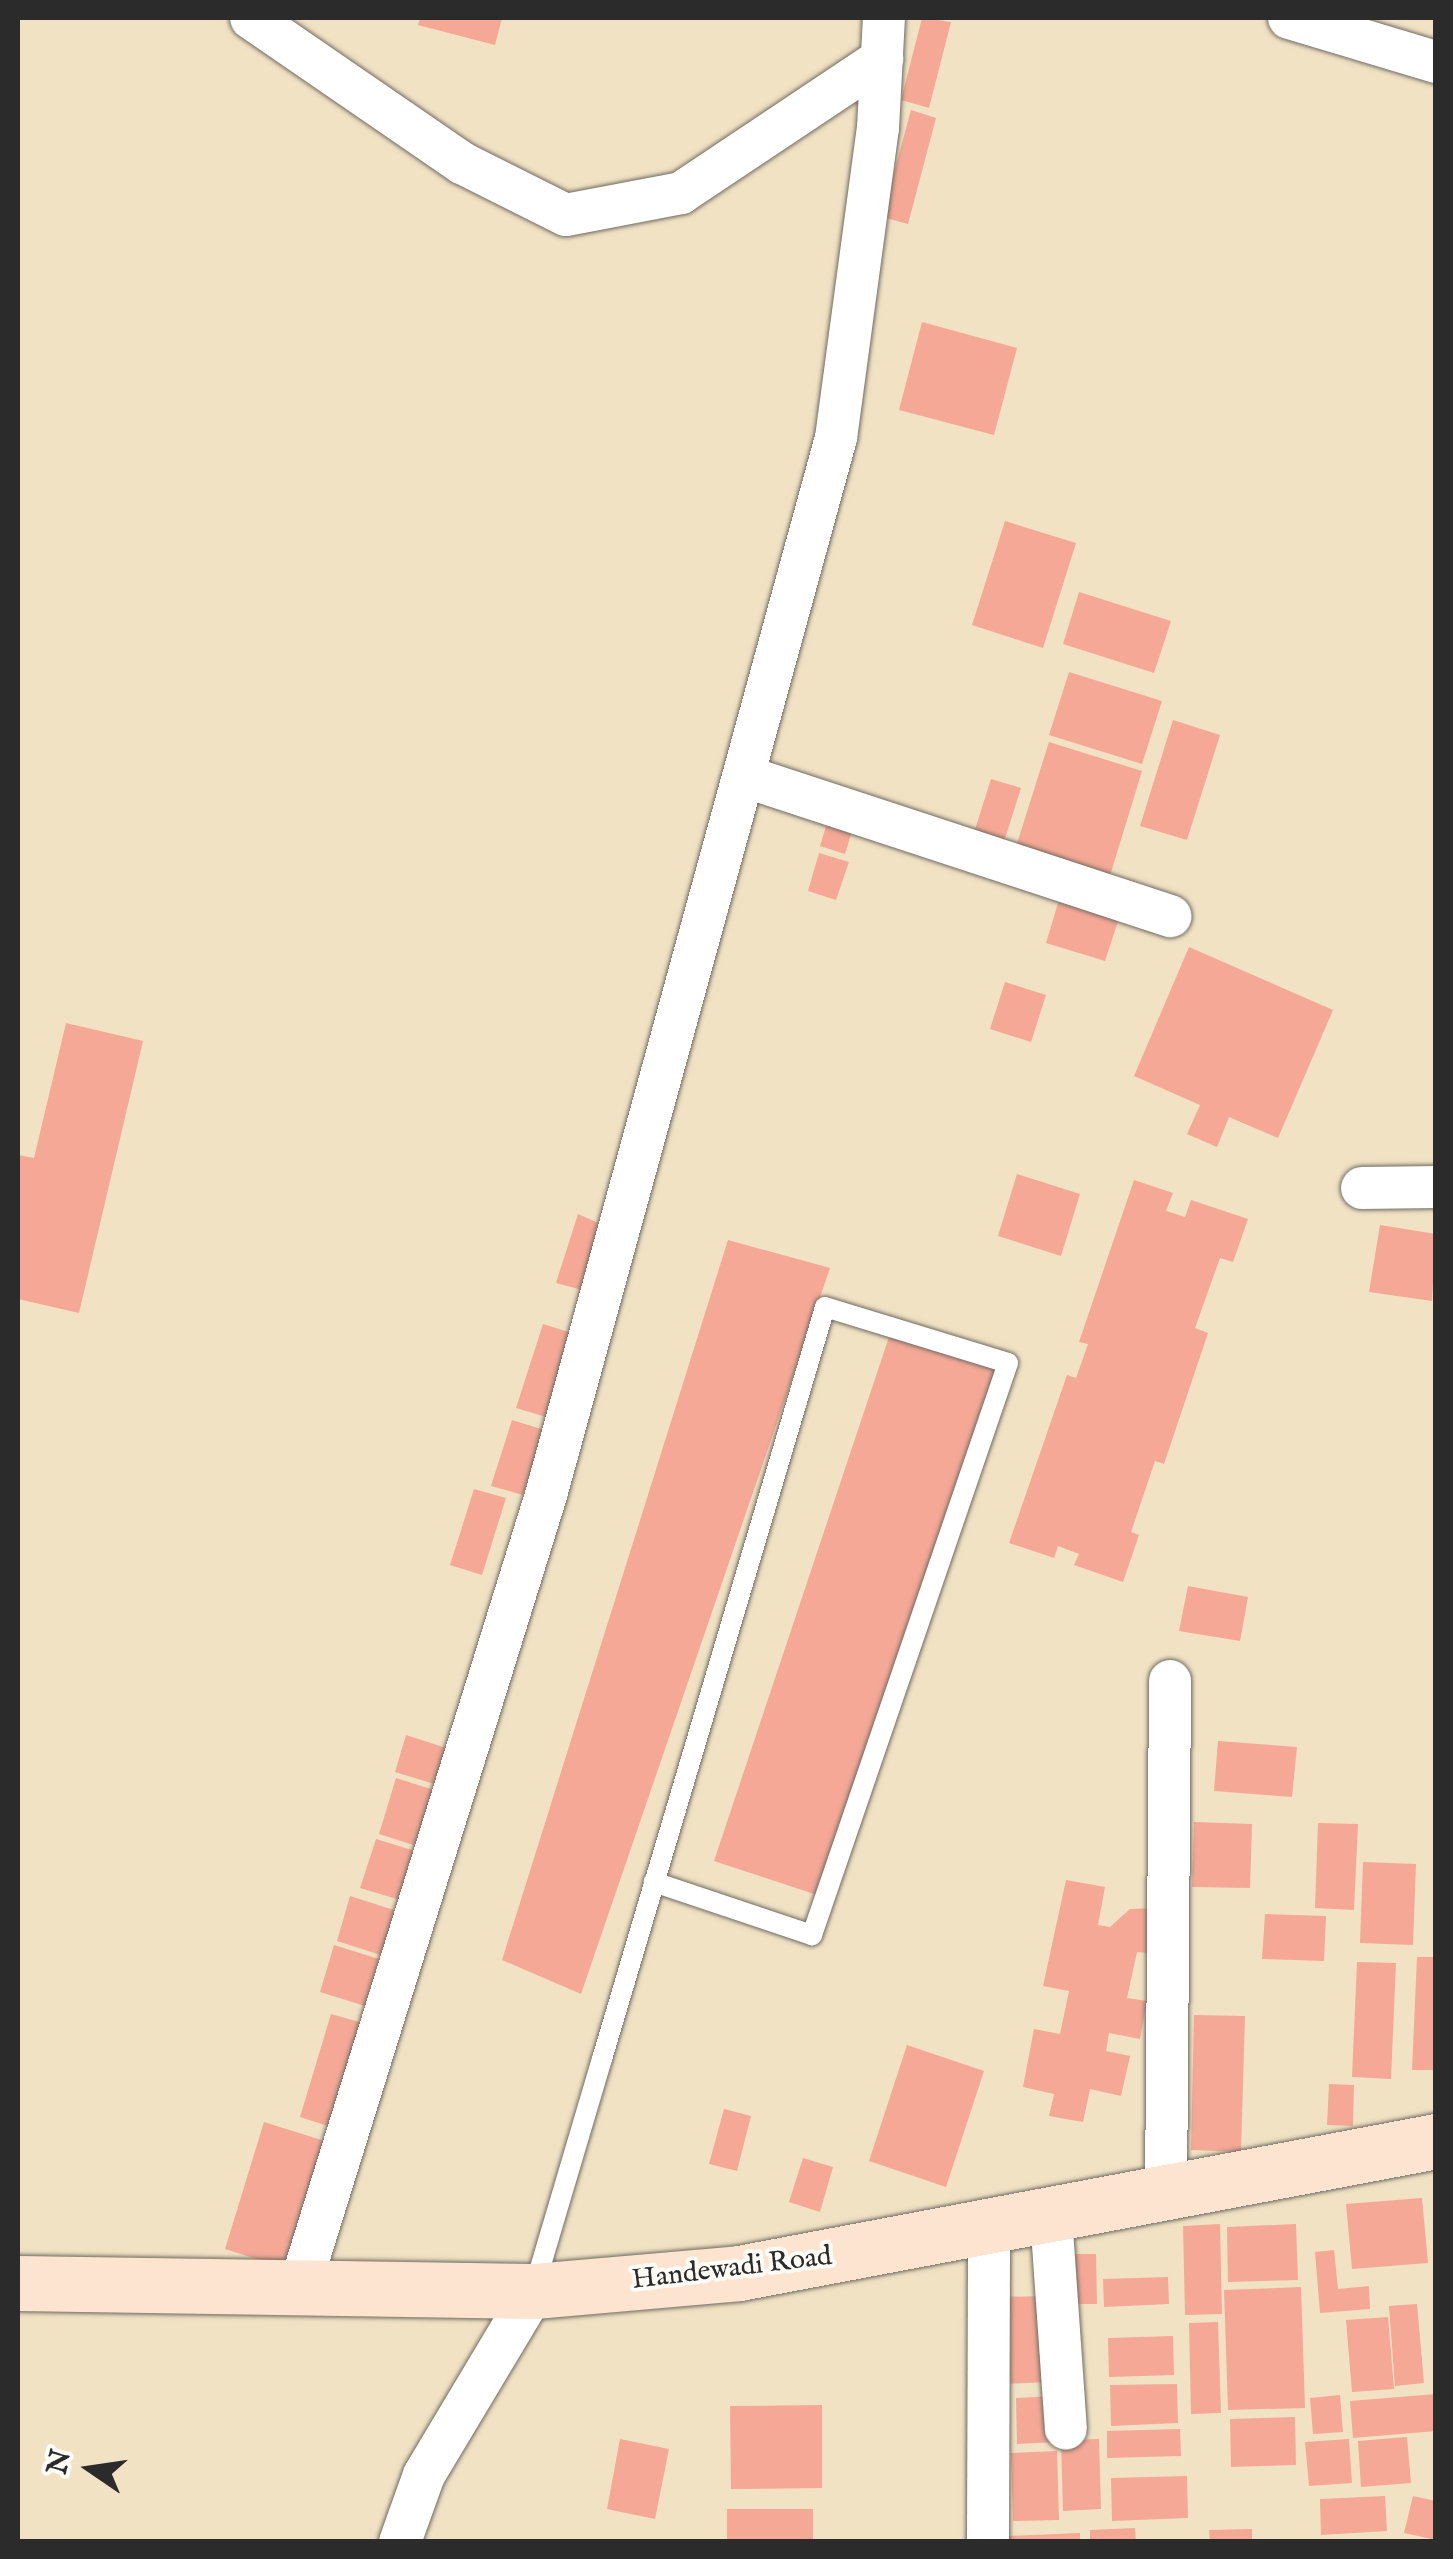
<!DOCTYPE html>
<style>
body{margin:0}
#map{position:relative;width:1453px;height:2559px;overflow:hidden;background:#f1e2c4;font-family:"IM FELL English",serif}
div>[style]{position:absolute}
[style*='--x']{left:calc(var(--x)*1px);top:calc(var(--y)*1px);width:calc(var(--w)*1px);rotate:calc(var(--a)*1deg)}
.building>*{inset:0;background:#f5a896}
.roads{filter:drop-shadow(0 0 2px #706b61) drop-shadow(0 0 2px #706b61)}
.service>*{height:20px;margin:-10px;padding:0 10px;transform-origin:10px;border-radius:10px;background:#fff}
.minor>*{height:42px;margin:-21px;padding:0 21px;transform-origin:21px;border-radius:21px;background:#fff}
.secondary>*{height:55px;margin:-27.5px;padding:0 27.5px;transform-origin:27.5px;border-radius:27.5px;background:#fde4d1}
span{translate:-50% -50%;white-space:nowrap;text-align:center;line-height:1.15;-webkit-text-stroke:8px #fdfcf7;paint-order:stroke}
.street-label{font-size:28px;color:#2b2b2b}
.frame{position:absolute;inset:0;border:20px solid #2b2b2b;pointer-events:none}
.north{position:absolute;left:40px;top:2419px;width:100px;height:100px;-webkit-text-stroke:8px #fdfcf7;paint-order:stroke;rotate:283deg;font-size:28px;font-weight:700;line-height:40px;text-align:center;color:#2b2b2b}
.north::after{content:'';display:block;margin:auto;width:35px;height:45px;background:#2b2b2b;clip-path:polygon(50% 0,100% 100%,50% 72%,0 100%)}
</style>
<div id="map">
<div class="building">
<i style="clip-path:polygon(420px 18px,502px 18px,495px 45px,418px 25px)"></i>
<i style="clip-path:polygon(922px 18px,951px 22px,929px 108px,901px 100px)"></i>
<i style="clip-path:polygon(911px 110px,936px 118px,908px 224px,882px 217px)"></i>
<i style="clip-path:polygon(922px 322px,1017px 348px,994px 435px,899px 410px)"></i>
<i style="clip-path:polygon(1005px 521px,1076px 543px,1043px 648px,972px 625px)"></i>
<i style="clip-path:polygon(1079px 592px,1171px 621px,1154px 673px,1063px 644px)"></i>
<i style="clip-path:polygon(1069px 672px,1162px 701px,1142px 764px,1049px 735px)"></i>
<i style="clip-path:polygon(1173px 720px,1220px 735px,1187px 840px,1140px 826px)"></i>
<i style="clip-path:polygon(1049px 742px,1142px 771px,1109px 879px,1015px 850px)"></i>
<i style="clip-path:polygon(991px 779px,1021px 788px,1002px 848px,972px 839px)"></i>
<i style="clip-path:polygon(831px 810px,856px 818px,845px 854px,820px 846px)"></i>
<i style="clip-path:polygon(819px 853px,849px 862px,836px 900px,808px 891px)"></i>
<i style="clip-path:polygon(1062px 890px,1122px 909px,1105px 961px,1046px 943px)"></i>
<i style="clip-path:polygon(1189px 947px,1333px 1010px,1278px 1138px,1229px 1117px,1217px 1147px,1187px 1134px,1200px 1105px,1134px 1076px)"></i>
<i style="clip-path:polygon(1005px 982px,1046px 995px,1031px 1042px,990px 1029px)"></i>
<i style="clip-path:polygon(66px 1023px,143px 1041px,79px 1313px,18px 1299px,18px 1155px,34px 1158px)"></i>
<i style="clip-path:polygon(1017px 1174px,1080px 1194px,1061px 1256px,998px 1236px)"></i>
<i style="clip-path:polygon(1134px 1180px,1173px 1193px,1166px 1211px,1185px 1217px,1191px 1200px,1248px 1219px,1233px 1262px,1220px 1258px,1195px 1328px,1208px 1333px,1164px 1464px,1155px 1461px,1131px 1532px,1139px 1535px,1123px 1582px,1074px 1565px,1079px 1554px,1058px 1546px,1054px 1558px,1009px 1543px,1067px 1375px,1076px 1378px,1088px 1344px,1079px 1342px)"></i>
<i style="clip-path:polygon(578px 1214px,605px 1226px,586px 1291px,556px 1283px)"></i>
<i style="clip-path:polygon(1380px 1225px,1436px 1234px,1432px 1301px,1369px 1292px)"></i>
<i style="clip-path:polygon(728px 1240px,830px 1268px,581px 1994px,502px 1960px)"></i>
<i style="clip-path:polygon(543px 1324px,572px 1333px,546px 1417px,516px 1408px)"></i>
<i style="clip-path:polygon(890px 1334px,998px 1370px,823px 1897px,714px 1861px)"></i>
<i style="clip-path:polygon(512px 1420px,544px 1430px,523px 1495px,491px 1486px)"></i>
<i style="clip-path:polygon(474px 1489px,506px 1498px,482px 1575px,450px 1565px)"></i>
<i style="clip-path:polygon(1188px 1586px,1248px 1597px,1240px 1641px,1179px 1631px)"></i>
<i style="clip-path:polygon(406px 1735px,465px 1754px,454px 1790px,395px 1772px)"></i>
<i style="clip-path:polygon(1218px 1741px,1297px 1747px,1292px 1797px,1214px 1791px)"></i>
<i style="clip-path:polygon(396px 1778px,440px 1792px,423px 1848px,379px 1834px)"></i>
<i style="clip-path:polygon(1194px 1822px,1252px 1824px,1250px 1888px,1192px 1887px)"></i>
<i style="clip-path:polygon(1318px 1823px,1358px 1824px,1354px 1910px,1315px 1908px)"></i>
<i style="clip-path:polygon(376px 1839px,415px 1851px,400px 1900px,360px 1888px)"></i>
<i style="clip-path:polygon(1363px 1862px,1416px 1864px,1413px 1945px,1360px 1943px)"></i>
<i style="clip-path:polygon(1066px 1880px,1105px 1887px,1098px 1925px,1110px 1927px,1130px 1909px,1157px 1908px,1148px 1953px,1137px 1952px,1127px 1998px,1147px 2001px,1140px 2039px,1109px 2033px,1106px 2051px,1130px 2056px,1121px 2096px,1090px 2089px,1083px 2122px,1049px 2116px,1054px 2094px,1023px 2087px,1034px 2029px,1060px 2034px,1069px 1991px,1043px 1986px)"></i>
<i style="clip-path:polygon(350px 1896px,400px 1912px,387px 1957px,337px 1941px)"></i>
<i style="clip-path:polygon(1265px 1914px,1326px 1916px,1324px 1961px,1262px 1959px)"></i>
<i style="clip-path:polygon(334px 1945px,379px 1959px,365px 2006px,320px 1992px)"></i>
<i style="clip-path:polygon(1417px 1957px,1436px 1957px,1436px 2070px,1412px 2070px)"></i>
<i style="clip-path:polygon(1357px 1962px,1396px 1963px,1391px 2079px,1352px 2077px)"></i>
<i style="clip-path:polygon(331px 2014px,363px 2023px,331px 2127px,300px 2117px)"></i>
<i style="clip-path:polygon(1194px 2015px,1245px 2016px,1241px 2152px,1191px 2150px)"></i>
<i style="clip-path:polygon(907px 2045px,984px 2071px,946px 2187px,869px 2161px)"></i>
<i style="clip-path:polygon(1329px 2084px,1354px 2085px,1353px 2126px,1327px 2125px)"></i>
<i style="clip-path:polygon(724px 2109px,751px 2116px,737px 2171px,709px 2164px)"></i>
<i style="clip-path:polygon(264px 2122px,331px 2143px,292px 2270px,225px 2249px)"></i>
<i style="clip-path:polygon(803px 2158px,833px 2167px,820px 2212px,789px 2202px)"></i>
<i style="clip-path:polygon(1422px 2198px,1428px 2263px,1352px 2269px,1346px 2204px)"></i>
<i style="clip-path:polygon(1220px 2224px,1222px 2314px,1185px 2315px,1183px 2226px)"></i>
<i style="clip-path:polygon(1296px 2224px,1298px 2280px,1228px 2282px,1227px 2227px)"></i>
<i style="clip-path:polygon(1334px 2250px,1338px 2289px,1369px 2286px,1370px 2309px,1320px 2313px,1315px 2252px)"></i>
<i style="clip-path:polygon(1069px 2254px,1096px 2254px,1097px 2304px,1070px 2304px)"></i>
<i style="clip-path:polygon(1168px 2277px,1169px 2304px,1104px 2307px,1103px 2279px)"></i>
<i style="clip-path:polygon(1301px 2287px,1305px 2408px,1228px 2410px,1224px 2290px)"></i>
<i style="clip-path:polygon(1046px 2296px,1049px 2382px,1003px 2384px,1000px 2297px)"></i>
<i style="clip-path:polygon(1417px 2304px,1424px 2383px,1395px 2386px,1389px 2306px)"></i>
<i style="clip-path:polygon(1388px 2317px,1394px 2389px,1352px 2392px,1346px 2320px)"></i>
<i style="clip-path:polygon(1218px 2322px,1221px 2413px,1191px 2414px,1189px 2323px)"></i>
<i style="clip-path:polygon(1173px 2336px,1174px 2375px,1109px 2377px,1108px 2338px)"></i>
<i style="clip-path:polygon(1177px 2384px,1178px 2423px,1111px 2426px,1110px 2385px)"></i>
<i style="clip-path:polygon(1436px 2394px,1436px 2431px,1353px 2438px,1350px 2401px)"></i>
<i style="clip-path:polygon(1340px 2395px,1343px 2432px,1313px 2434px,1310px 2398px)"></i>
<i style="clip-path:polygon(1055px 2396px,1057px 2442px,1017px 2444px,1016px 2398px)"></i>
<i style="clip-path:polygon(822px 2405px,822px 2488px,731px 2489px,730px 2406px)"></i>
<i style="clip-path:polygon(1295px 2417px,1296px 2465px,1231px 2467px,1230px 2419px)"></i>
<i style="clip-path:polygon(1180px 2429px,1181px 2456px,1107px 2458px,1107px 2431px)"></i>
<i style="clip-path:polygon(1407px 2437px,1411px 2483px,1361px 2487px,1358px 2441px)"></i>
<i style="clip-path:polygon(620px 2439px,669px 2449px,655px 2519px,607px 2509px)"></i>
<i style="clip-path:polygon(1099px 2439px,1101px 2509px,1063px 2511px,1061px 2440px)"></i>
<i style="clip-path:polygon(1349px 2439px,1352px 2483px,1309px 2486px,1305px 2442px)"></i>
<i style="clip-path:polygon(1057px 2451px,1059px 2520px,1013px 2521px,1011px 2453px)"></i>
<i style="clip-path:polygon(1187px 2476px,1188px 2518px,1112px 2521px,1111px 2478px)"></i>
<i style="clip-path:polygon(1385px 2496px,1387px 2531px,1321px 2535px,1320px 2499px)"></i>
<i style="clip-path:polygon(1413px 2496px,1436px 2501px,1436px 2540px,1404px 2533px)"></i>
<i style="clip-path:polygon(727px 2509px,813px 2509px,813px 2542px,727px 2542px)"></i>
<i style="clip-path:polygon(1135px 2528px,1136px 2542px,1090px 2542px,1090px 2530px)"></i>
<i style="clip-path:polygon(1252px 2529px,1252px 2542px,1210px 2542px,1209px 2530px)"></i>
<i style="clip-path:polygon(1080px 2533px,1080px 2542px,1007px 2542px,1007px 2536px)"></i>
</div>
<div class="roads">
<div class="service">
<i style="--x:535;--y:2285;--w:236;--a:-73.5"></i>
<i style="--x:602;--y:2059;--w:784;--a:-73.48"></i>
<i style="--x:825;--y:1307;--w:191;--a:17"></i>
<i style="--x:1008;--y:1363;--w:605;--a:108.91"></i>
<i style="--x:812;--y:1935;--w:167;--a:-161.5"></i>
</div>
<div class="minor">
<i style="--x:251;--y:18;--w:256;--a:34.5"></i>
<i style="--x:462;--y:163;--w:116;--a:26.6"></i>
<i style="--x:566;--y:215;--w:117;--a:-10.8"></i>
<i style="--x:681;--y:193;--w:242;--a:-33.7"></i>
<i style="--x:1289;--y:18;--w:153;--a:16.7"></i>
<i style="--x:744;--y:776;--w:449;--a:18.2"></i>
<i style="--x:1362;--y:1188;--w:74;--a:-0.8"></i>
<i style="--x:1166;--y:2196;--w:515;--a:-89.55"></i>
<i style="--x:1051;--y:2216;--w:213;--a:86"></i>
<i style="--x:300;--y:2286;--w:828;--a:-72.72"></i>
<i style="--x:546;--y:1495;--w:1096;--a:-74.66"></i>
<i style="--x:836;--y:438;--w:313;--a:-82.3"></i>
<i style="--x:878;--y:128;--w:110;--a:-86.9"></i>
<i style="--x:400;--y:2542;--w:71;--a:-70.3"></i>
<i style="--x:424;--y:2475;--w:214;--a:-59.1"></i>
<i style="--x:988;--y:2542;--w:314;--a:-89.8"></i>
</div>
<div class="secondary">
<i style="--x:18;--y:2283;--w:516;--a:0.89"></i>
<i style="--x:534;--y:2291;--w:206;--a:-5"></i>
<i style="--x:739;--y:2273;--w:709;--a:-10.72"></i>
</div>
</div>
<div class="street-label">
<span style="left:732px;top:2269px;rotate:-7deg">Handewadi Road</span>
</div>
<div class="frame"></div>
<div class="north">N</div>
</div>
